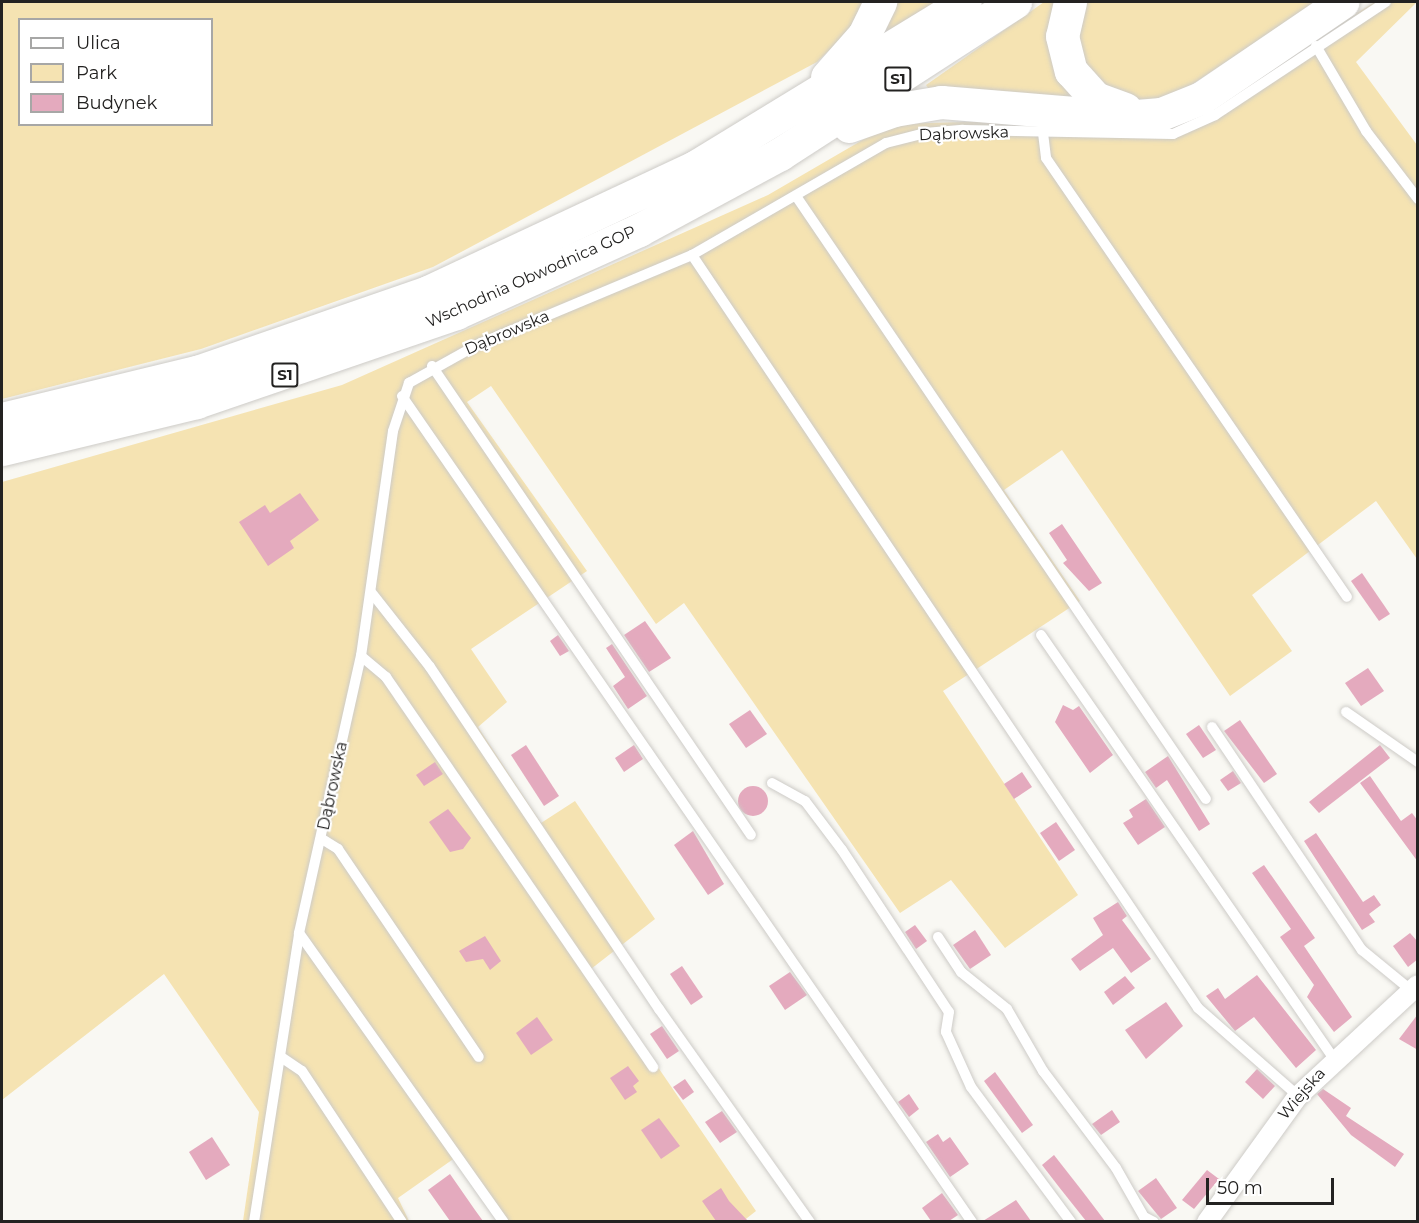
<!DOCTYPE html>
<meta charset="utf-8">
<style>
body{margin:0}
#map{position:relative;width:1419px;height:1223px;overflow:hidden;background:#f9f8f3;font-family:Montserrat,sans-serif}
div>[style]{position:absolute}
[style*='--x']{left:calc(var(--x)*1px);top:calc(var(--y)*1px);width:calc(var(--w)*1px);rotate:calc(var(--a)*1deg)}
.green>*{inset:0;background:#f5e3b2}
.building>*{inset:0;background:#e4aabe}
.round{border-radius:50%}
.roads{filter:drop-shadow(0 0 2px #cdcbc7) drop-shadow(0 0 2px #cdcbc7)}
.lane>*{height:10px;margin:-5px;padding:0 5px;transform-origin:5px;border-radius:5px;background:#fff}
.street>*{height:20px;margin:-10px;padding:0 10px;transform-origin:10px;border-radius:10px;background:#fff}
.highway>*{height:33px;margin:-16.5px;padding:0 16.5px;transform-origin:16.5px;border-radius:16.5px;background:#fff}
span{translate:-50% -50%;white-space:nowrap;text-align:center;line-height:1.15;-webkit-text-stroke:4.5px #fff;paint-order:stroke}
.shield-label span{padding:2px 4px;background:#fff;border:2px solid;border-radius:4px;-webkit-text-stroke-width:0}
.shield-label{font-size:15px;color:#232221;font-weight:700}
.street-label{font-size:16px;color:#232221}
.frame{position:absolute;inset:0;border:3px solid #232221;pointer-events:none}
.legend{position:absolute;left:18px;top:18px;width:195px;height:108px;box-sizing:border-box;background:#fff;border:2px solid #a7a7a6;margin:0;padding:8px 10px;list-style:none;font-size:18px;color:#232221}
.legend li{display:flex;align-items:center;gap:12px;height:30px}
.legend b{width:30px;border:2px solid #a7a7a6}
.scale{position:absolute;left:1206px;top:1178px;width:128px;height:27px;box-sizing:border-box;border:3px solid #232221;border-top:0;padding-left:8px;font-size:18px;line-height:21px;white-space:nowrap;color:#232221;-webkit-text-stroke:4px #fff;paint-order:stroke}
</style>
<div id="map">
<div class="green">
<i style="clip-path:polygon(evenodd,2px 2px,863px 2px,848px 32px,817px 62px,433px 267px,201px 349px,2px 399px,2px 2px,20px 20px,212px 20px,212px 124px,20px 124px,20px 20px)"></i>
<i style="clip-path:polygon(887px 2px,942px 2px,891px 36px,880px 21px)"></i>
<i style="clip-path:polygon(1044px 2px,1060px 2px,1089px 105px,934px 97px,926px 85px)"></i>
<i style="clip-path:polygon(1078px 2px,1317px 2px,1170px 99px,1115px 100px,1079px 68px)"></i>
<i style="clip-path:polygon(1375px 2px,1417px 2px,1356px 62px,1417px 145px,1417px 559px,1376px 501px,1252px 595px,1292px 651px,1230px 696px,1062px 450px,1004px 490px,1080px 601px,943px 691px,1078px 895px,1005px 948px,951px 880px,900px 913px,684px 603px,656px 624px,491px 386px,467px 402px,587px 571px,471px 649px,507px 702px,478px 727px,541px 823px,575px 801px,655px 919px,591px 969px,756px 1211px,742px 1222px,507px 1221px,459px 1155px,398px 1198px,409px 1221px,243px 1221px,259px 1112px,164px 974px,2px 1100px,2px 482px,342px 385px,768px 195px,890px 124px,1048px 120px,1168px 127px)"></i>
</div>
<div class="building">
<i style="clip-path:polygon(300px 493px,319px 520px,290px 541px,294px 548px,268px 566px,239px 522px,265px 505px,270px 513px)"></i>
<i style="clip-path:polygon(1062px 524px,1102px 583px,1089px 591px,1063px 563px,1067px 560px,1049px 533px)"></i>
<i style="clip-path:polygon(1362px 573px,1390px 614px,1379px 621px,1351px 581px)"></i>
<i style="clip-path:polygon(645px 621px,671px 658px,649px 672px,624px 635px)"></i>
<i style="clip-path:polygon(558px 635px,569px 651px,560px 656px,550px 641px)"></i>
<i style="clip-path:polygon(612px 644px,647px 696px,628px 709px,613px 686px,625px 677px,606px 648px)"></i>
<i style="clip-path:polygon(1368px 668px,1384px 691px,1361px 706px,1345px 683px)"></i>
<i style="clip-path:polygon(1063px 705px,1073px 710px,1079px 706px,1113px 755px,1090px 773px,1055px 722px)"></i>
<i style="clip-path:polygon(750px 710px,767px 734px,746px 748px,729px 724px)"></i>
<i style="clip-path:polygon(1240px 720px,1277px 774px,1264px 783px,1224px 731px)"></i>
<i style="clip-path:polygon(1199px 725px,1216px 750px,1203px 758px,1186px 734px)"></i>
<i style="clip-path:polygon(526px 745px,559px 796px,544px 806px,511px 755px)"></i>
<i style="clip-path:polygon(634px 745px,643px 759px,624px 772px,615px 758px)"></i>
<i style="clip-path:polygon(1380px 745px,1390px 758px,1319px 813px,1309px 802px)"></i>
<i style="clip-path:polygon(1168px 756px,1210px 824px,1199px 831px,1167px 780px,1156px 788px,1145px 772px)"></i>
<i style="clip-path:polygon(435px 762px,443px 774px,424px 786px,416px 775px)"></i>
<i style="clip-path:polygon(1233px 771px,1241px 783px,1228px 791px,1220px 780px)"></i>
<i style="clip-path:polygon(1022px 772px,1032px 787px,1014px 799px,1004px 784px)"></i>
<i style="clip-path:polygon(1370px 776px,1401px 821px,1412px 813px,1418px 821px,1418px 862px,1360px 783px)"></i>
<i class="round" style="left:738px;top:786px;width:30px;height:30px"></i>
<i style="clip-path:polygon(1146px 799px,1165px 827px,1138px 845px,1123px 823px,1133px 817px,1129px 810px)"></i>
<i style="clip-path:polygon(448px 809px,471px 838px,463px 849px,450px 852px,429px 822px)"></i>
<i style="clip-path:polygon(1056px 822px,1075px 850px,1059px 861px,1040px 833px)"></i>
<i style="clip-path:polygon(693px 831px,724px 884px,708px 895px,674px 845px)"></i>
<i style="clip-path:polygon(1316px 833px,1363px 902px,1374px 895px,1381px 905px,1369px 914px,1375px 922px,1362px 930px,1304px 841px)"></i>
<i style="clip-path:polygon(1264px 865px,1315px 938px,1304px 946px,1352px 1017px,1334px 1032px,1307px 997px,1314px 985px,1280px 937px,1291px 929px,1252px 873px)"></i>
<i style="clip-path:polygon(1118px 902px,1127px 916px,1122px 920px,1151px 959px,1131px 973px,1113px 948px,1080px 971px,1071px 959px,1103px 935px,1093px 918px)"></i>
<i style="clip-path:polygon(915px 925px,927px 941px,916px 949px,905px 932px)"></i>
<i style="clip-path:polygon(975px 930px,991px 955px,970px 969px,953px 945px)"></i>
<i style="clip-path:polygon(1410px 933px,1418px 942px,1418px 959px,1408px 967px,1393px 946px)"></i>
<i style="clip-path:polygon(485px 936px,501px 961px,490px 970px,483px 959px,466px 962px,459px 951px)"></i>
<i style="clip-path:polygon(682px 966px,703px 997px,691px 1005px,670px 974px)"></i>
<i style="clip-path:polygon(790px 972px,807px 995px,785px 1010px,769px 986px)"></i>
<i style="clip-path:polygon(1257px 975px,1316px 1050px,1296px 1068px,1254px 1017px,1235px 1031px,1206px 996px,1218px 988px,1225px 999px)"></i>
<i style="clip-path:polygon(1125px 976px,1135px 988px,1113px 1005px,1104px 992px)"></i>
<i style="clip-path:polygon(1166px 1002px,1183px 1026px,1146px 1059px,1125px 1030px)"></i>
<i style="clip-path:polygon(1418px 1014px,1418px 1050px,1399px 1039px)"></i>
<i style="clip-path:polygon(537px 1017px,553px 1040px,531px 1055px,516px 1033px)"></i>
<i style="clip-path:polygon(662px 1026px,679px 1051px,667px 1059px,650px 1034px)"></i>
<i style="clip-path:polygon(628px 1066px,639px 1081px,633px 1086px,637px 1092px,625px 1100px,610px 1078px)"></i>
<i style="clip-path:polygon(1257px 1069px,1275px 1086px,1263px 1099px,1245px 1082px)"></i>
<i style="clip-path:polygon(995px 1072px,1033px 1125px,1022px 1133px,984px 1081px)"></i>
<i style="clip-path:polygon(685px 1079px,694px 1092px,683px 1100px,673px 1087px)"></i>
<i style="clip-path:polygon(1323px 1089px,1351px 1108px,1346px 1116px,1404px 1154px,1395px 1167px,1351px 1135px,1317px 1094px)"></i>
<i style="clip-path:polygon(909px 1094px,919px 1109px,909px 1117px,898px 1102px)"></i>
<i style="clip-path:polygon(1112px 1110px,1120px 1122px,1101px 1135px,1092px 1124px)"></i>
<i style="clip-path:polygon(722px 1111px,737px 1132px,720px 1143px,705px 1122px)"></i>
<i style="clip-path:polygon(659px 1118px,680px 1146px,661px 1159px,641px 1130px)"></i>
<i style="clip-path:polygon(938px 1134px,943px 1142px,950px 1137px,969px 1164px,950px 1177px,926px 1142px)"></i>
<i style="clip-path:polygon(212px 1137px,230px 1165px,206px 1180px,189px 1152px)"></i>
<i style="clip-path:polygon(1054px 1155px,1083px 1192px,1105px 1221px,1086px 1221px,1059px 1187px,1042px 1165px)"></i>
<i style="clip-path:polygon(1207px 1170px,1219px 1179px,1194px 1209px,1182px 1200px)"></i>
<i style="clip-path:polygon(450px 1174px,475px 1210px,483px 1221px,450px 1221px,428px 1190px)"></i>
<i style="clip-path:polygon(1156px 1178px,1177px 1208px,1161px 1219px,1138px 1191px)"></i>
<i style="clip-path:polygon(721px 1188px,729px 1201px,748px 1221px,716px 1221px,702px 1201px)"></i>
<i style="clip-path:polygon(942px 1193px,958px 1215px,949px 1221px,931px 1221px,922px 1208px)"></i>
<i style="clip-path:polygon(1016px 1200px,1031px 1221px,983px 1221px)"></i>
</div>
<div class="roads">
<div class="lane">
<i style="--x:1316;--y:46;--w:99;--a:59.5"></i>
<i style="--x:1366;--y:131;--w:86;--a:52.6"></i>
<i style="--x:1043;--y:133;--w:25;--a:83"></i>
<i style="--x:1046;--y:158;--w:532;--a:55.56"></i>
<i style="--x:796;--y:196;--w:729;--a:55.79"></i>
<i style="--x:692;--y:255;--w:907;--a:56.1"></i>
<i style="--x:1198;--y:1008;--w:133;--a:41.3"></i>
<i style="--x:432;--y:366;--w:567;--a:55.78"></i>
<i style="--x:402;--y:396;--w:1004;--a:55.39"></i>
<i style="--x:371;--y:592;--w:95;--a:51.8"></i>
<i style="--x:430;--y:667;--w:412;--a:56.2"></i>
<i style="--x:659;--y:1009;--w:261;--a:54.7"></i>
<i style="--x:1041;--y:635;--w:515;--a:55.35"></i>
<i style="--x:361;--y:656;--w:33;--a:40"></i>
<i style="--x:386;--y:677;--w:473;--a:55.6"></i>
<i style="--x:1346;--y:712;--w:88;--a:34.8"></i>
<i style="--x:1212;--y:727;--w:269;--a:56.1"></i>
<i style="--x:1362;--y:950;--w:65;--a:39.4"></i>
<i style="--x:772;--y:783;--w:38;--a:29"></i>
<i style="--x:805;--y:801;--w:61;--a:52.9"></i>
<i style="--x:842;--y:850;--w:194;--a:56.6"></i>
<i style="--x:949;--y:1012;--w:20;--a:99"></i>
<i style="--x:946;--y:1032;--w:60;--a:65.6"></i>
<i style="--x:971;--y:1087;--w:168;--a:53.5"></i>
<i style="--x:322;--y:839;--w:19;--a:32"></i>
<i style="--x:338;--y:849;--w:251;--a:55.9"></i>
<i style="--x:299;--y:933;--w:354;--a:54.7"></i>
<i style="--x:938;--y:937;--w:42;--a:56.7"></i>
<i style="--x:961;--y:972;--w:59;--a:38.8"></i>
<i style="--x:1007;--y:1009;--w:72;--a:59.9"></i>
<i style="--x:1043;--y:1071;--w:121;--a:53"></i>
<i style="--x:1116;--y:1168;--w:56;--a:60.3"></i>
<i style="--x:1144;--y:1217;--w:11;--a:27"></i>
<i style="--x:281;--y:1057;--w:25;--a:34"></i>
<i style="--x:302;--y:1071;--w:181;--a:56.5"></i>
<i style="--x:254;--y:1222;--w:292;--a:-81.1"></i>
<i style="--x:299;--y:933;--w:284;--a:-77.4"></i>
<i style="--x:361;--y:656;--w:227;--a:-81.9"></i>
<i style="--x:393;--y:431;--w:51;--a:-71.6"></i>
<i style="--x:409;--y:383;--w:78;--a:-29.2"></i>
<i style="--x:477;--y:345;--w:233;--a:-22.7"></i>
<i style="--x:692;--y:255;--w:224;--a:-30"></i>
<i style="--x:886;--y:143;--w:40;--a:-14.4"></i>
<i style="--x:925;--y:133;--w:38;--a:-5"></i>
<i style="--x:963;--y:130;--w:210;--a:1.1"></i>
<i style="--x:1173;--y:134;--w:46;--a:-24.3"></i>
<i style="--x:1215;--y:115;--w:205;--a:-33.5"></i>
</div>
<div class="street">
<i style="--x:1207;--y:1222;--w:155;--a:-54.2"></i>
<i style="--x:1298;--y:1096;--w:163;--a:-42.8"></i>
</div>
<div class="highway">
<i style="--x:1070;--y:2;--w:35;--a:103"></i>
<i style="--x:1062;--y:36;--w:36;--a:76"></i>
<i style="--x:1071;--y:71;--w:36;--a:48"></i>
<i style="--x:1095;--y:98;--w:32;--a:20"></i>
<i style="--x:827;--y:77;--w:56;--a:-48.6"></i>
<i style="--x:864;--y:35;--w:37;--a:-64"></i>
<i style="--x:849;--y:126;--w:48;--a:-19.6"></i>
<i style="--x:894;--y:110;--w:48;--a:-9.7"></i>
<i style="--x:941;--y:102;--w:185;--a:4.7"></i>
<i style="--x:1125;--y:117;--w:36;--a:-5"></i>
<i style="--x:1161;--y:114;--w:43;--a:-21.8"></i>
<i style="--x:1201;--y:98;--w:171;--a:-34.2"></i>
<i style="--x:2;--y:419;--w:201;--a:-13.6"></i>
<i style="--x:197;--y:372;--w:244;--a:-19.1"></i>
<i style="--x:428;--y:292;--w:295;--a:-25.1"></i>
<i style="--x:695;--y:167;--w:316;--a:-31.4"></i>
<i style="--x:2;--y:449;--w:200;--a:-13.6"></i>
<i style="--x:196;--y:402;--w:275;--a:-18.9"></i>
<i style="--x:456;--y:313;--w:201;--a:-24.4"></i>
<i style="--x:639;--y:230;--w:160;--a:-28.3"></i>
<i style="--x:780;--y:154;--w:280;--a:-32.9"></i>
</div>
</div>
<div class="shield-label">
<span style="left:898px;top:79px">S1</span>
<span style="left:285px;top:375px">S1</span>
</div>
<div class="street-label">
<span style="left:964px;top:134px;rotate:-2deg">Dąbrowska</span>
<span style="left:531px;top:277px;rotate:-24deg">Wschodnia Obwodnica GOP</span>
<span style="left:507px;top:333px;rotate:-23deg">Dąbrowska</span>
<span style="left:333px;top:786px;rotate:-78deg">Dąbrowska</span>
<span style="left:1302px;top:1094px;rotate:-49deg">Wiejska</span>
</div>
<div class="frame"></div>
<ul class="legend">
<li><b style="height:8px;background:#fff"></b>Ulica</li>
<li><b style="height:16px;background:#f5e3b2"></b>Park</li>
<li><b style="height:16px;background:#e4aabe"></b>Budynek</li>
</ul>
<div class="scale">50 m</div>
</div>
